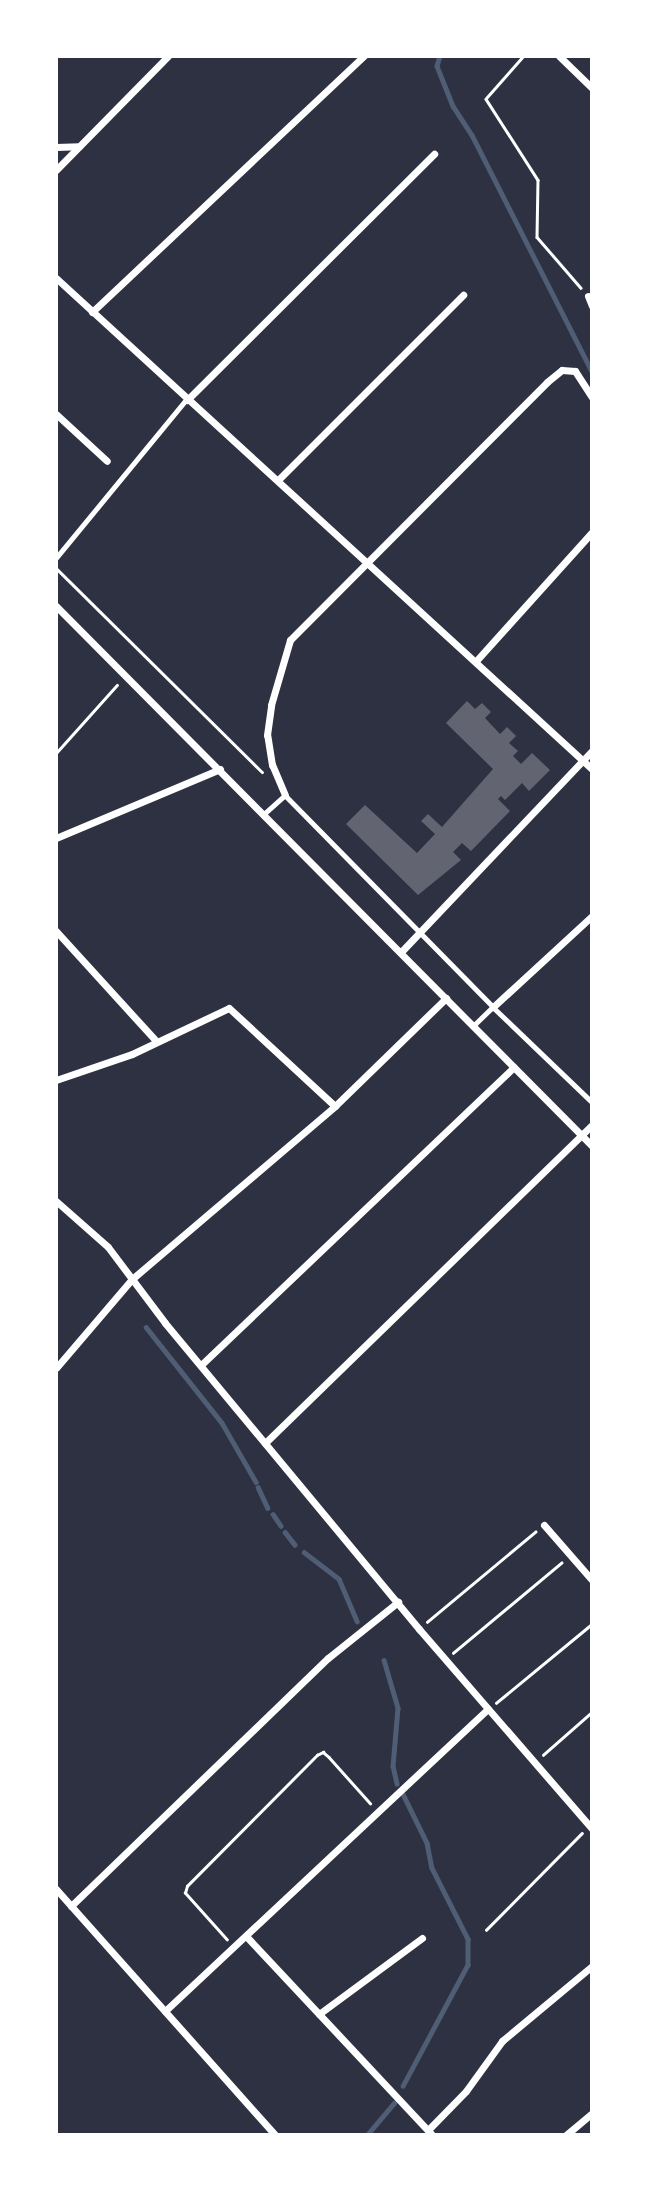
<!DOCTYPE html>
<style>
body{margin:0}
#map{position:relative;width:648px;height:2191px;overflow:hidden;background:#2d3142;font-family:"Titillium Web",sans-serif}
div>[style]{position:absolute}
[style*='--x']{left:calc(var(--x)*1px);top:calc(var(--y)*1px);width:calc(var(--w)*1px);rotate:calc(var(--a)*1deg)}
.stream>*{height:4.5px;margin:-2.25px;padding:0 2.25px;transform-origin:2.25px;border-radius:2.25px;background:#4f5d75}
.building>*{inset:0;background:#626471}
.path>*{height:2.5px;margin:-1.25px;padding:0 1.25px;transform-origin:1.25px;border-radius:1.25px;background:#fff}
.service>*{height:4.5px;margin:-2.25px;padding:0 2.25px;transform-origin:2.25px;border-radius:2.25px;background:#fff}
.minor>*{height:7px;margin:-3.5px;padding:0 3.5px;transform-origin:3.5px;border-radius:3.5px;background:#fff}
span{translate:-50% -50%;white-space:nowrap;text-align:center;line-height:1.15;-webkit-text-stroke:5px #fff;paint-order:stroke}
.frame{position:absolute;inset:0;border:58px solid #fff;pointer-events:none}
</style>
<div id="map">
<div class="stream">
<i style="--x:440;--y:56;--w:10;--a:107"></i>
<i style="--x:437;--y:66;--w:43;--a:68.2"></i>
<i style="--x:453;--y:106;--w:35;--a:57"></i>
<i style="--x:472;--y:135;--w:266;--a:63.1"></i>
<i style="--x:146;--y:1327;--w:122;--a:51.6"></i>
<i style="--x:222;--y:1423;--w:68;--a:60"></i>
<i style="--x:258;--y:1487;--w:23;--a:65"></i>
<i style="--x:273;--y:1514;--w:14;--a:56"></i>
<i style="--x:285;--y:1532;--w:16;--a:52"></i>
<i style="--x:304;--y:1552;--w:44;--a:37.6"></i>
<i style="--x:339;--y:1579;--w:46;--a:66.8"></i>
<i style="--x:384;--y:1660;--w:50;--a:73.7"></i>
<i style="--x:398;--y:1708;--w:58;--a:94.9"></i>
<i style="--x:393;--y:1766;--w:18;--a:77"></i>
<i style="--x:403;--y:1794;--w:55;--a:63.9"></i>
<i style="--x:427;--y:1843;--w:25;--a:79"></i>
<i style="--x:432;--y:1868;--w:80;--a:63.1"></i>
<i style="--x:468;--y:1939;--w:26;--a:90"></i>
<i style="--x:468;--y:1965;--w:137;--a:118.2"></i>
<i style="--x:367;--y:2135;--w:42;--a:-49.8"></i>
</div>
<div class="building">
<i style="clip-path:polygon(467px 701px,475px 709px,482px 703px,491px 712px,485px 718px,500px 734px,507px 727px,516px 736px,509px 743px,518px 751px,513px 756px,521px 764px,532px 753px,550px 770px,529px 791px,522px 783px,505px 800px,501px 796px,498px 799px,510px 811px,471px 851px,462px 843px,453px 852px,461px 860px,418px 895px,346px 824px,365px 805px,417px 853px,435px 834px,421px 821px,428px 814px,442px 827px,493px 769px,446px 723px)"></i>
</div>
<div class="path">
<i style="--x:524;--y:56;--w:57;--a:131.5"></i>
<i style="--x:486;--y:99;--w:96;--a:57.3"></i>
<i style="--x:538;--y:180;--w:57;--a:91"></i>
<i style="--x:537;--y:237;--w:67;--a:49.2"></i>
<i style="--x:56;--y:568;--w:290;--a:44.7"></i>
<i style="--x:56;--y:753;--w:91;--a:-48.1"></i>
<i style="--x:427;--y:1622;--w:141;--a:-39.8"></i>
<i style="--x:453;--y:1653;--w:141;--a:-39.8"></i>
<i style="--x:496;--y:1703;--w:124;--a:-39.5"></i>
<i style="--x:543;--y:1755;--w:65;--a:-41.3"></i>
<i style="--x:486;--y:1930;--w:136;--a:-45.3"></i>
<i style="--x:227;--y:1940;--w:63;--a:-131.8"></i>
<i style="--x:185;--y:1893;--w:7;--a:-74"></i>
<i style="--x:187;--y:1886;--w:185;--a:-45.2"></i>
<i style="--x:317;--y:1755;--w:7;--a:-27"></i>
<i style="--x:323;--y:1752;--w:8;--a:40"></i>
<i style="--x:329;--y:1757;--w:62;--a:48.3"></i>
</div>
<div class="service">
<i style="--x:56;--y:558;--w:205;--a:-50.6"></i>
<i style="--x:264;--y:814;--w:28;--a:-42"></i>
<i style="--x:285;--y:795;--w:297;--a:45.5"></i>
<i style="--x:473;--y:1026;--w:28;--a:-44"></i>
<i style="--x:493;--y:1007;--w:137;--a:43.8"></i>
</div>
<div class="minor">
<i style="--x:559;--y:56;--w:46;--a:44.1"></i>
<i style="--x:56;--y:147;--w:23;--a:-2"></i>
<i style="--x:56;--y:170;--w:160;--a:-45.5"></i>
<i style="--x:56;--y:278;--w:727;--a:42.49"></i>
<i style="--x:588;--y:296;--w:11;--a:68"></i>
<i style="--x:92;--y:312;--w:374;--a:-43.3"></i>
<i style="--x:187;--y:400;--w:349;--a:-44.9"></i>
<i style="--x:56;--y:414;--w:69;--a:42.7"></i>
<i style="--x:278;--y:480;--w:262;--a:-45"></i>
<i style="--x:56;--y:606;--w:761;--a:45.21"></i>
<i style="--x:476;--y:661;--w:173;--a:-48"></i>
<i style="--x:285;--y:795;--w:33;--a:-113"></i>
<i style="--x:272;--y:765;--w:30;--a:-99"></i>
<i style="--x:267;--y:735;--w:30;--a:-82"></i>
<i style="--x:271;--y:705;--w:68;--a:-73.7"></i>
<i style="--x:290;--y:640;--w:364;--a:-45.1"></i>
<i style="--x:547;--y:382;--w:19;--a:-39"></i>
<i style="--x:562;--y:370;--w:13;--a:4"></i>
<i style="--x:575;--y:371;--w:31;--a:57"></i>
<i style="--x:56;--y:838;--w:178;--a:-22.8"></i>
<i style="--x:56;--y:931;--w:149;--a:47.7"></i>
<i style="--x:401;--y:952;--w:277;--a:-46.5"></i>
<i style="--x:493;--y:1007;--w:134;--a:-42.6"></i>
<i style="--x:56;--y:1080;--w:80;--a:-18.9"></i>
<i style="--x:132;--y:1054;--w:107;--a:-25.4"></i>
<i style="--x:229;--y:1008;--w:144;--a:42.8"></i>
<i style="--x:56;--y:1201;--w:69;--a:41.5"></i>
<i style="--x:108;--y:1247;--w:95;--a:53.1"></i>
<i style="--x:165;--y:1323;--w:398;--a:50.3"></i>
<i style="--x:419;--y:1629;--w:264;--a:49.1"></i>
<i style="--x:201;--y:1365;--w:432;--a:-43.6"></i>
<i style="--x:56;--y:1368;--w:117;--a:-49.5"></i>
<i style="--x:132;--y:1279;--w:267;--a:-40.4"></i>
<i style="--x:335;--y:1106;--w:155;--a:-44.2"></i>
<i style="--x:265;--y:1443;--w:456;--a:-44.2"></i>
<i style="--x:544;--y:1525;--w:73;--a:48.9"></i>
<i style="--x:56;--y:1889;--w:329;--a:48.3"></i>
<i style="--x:71;--y:1906;--w:357;--a:-44"></i>
<i style="--x:328;--y:1658;--w:90;--a:-38.7"></i>
<i style="--x:246;--y:1936;--w:272;--a:46.9"></i>
<i style="--x:165;--y:2011;--w:442;--a:-43.1"></i>
<i style="--x:319;--y:2014;--w:128;--a:-36.4"></i>
<i style="--x:428;--y:2130;--w:54;--a:-45.7"></i>
<i style="--x:466;--y:2091;--w:62;--a:-54.2"></i>
<i style="--x:502;--y:2041;--w:117;--a:-39.8"></i>
<i style="--x:566;--y:2135;--w:34;--a:-40"></i>
</div>
<div class="frame"></div>
</div>
